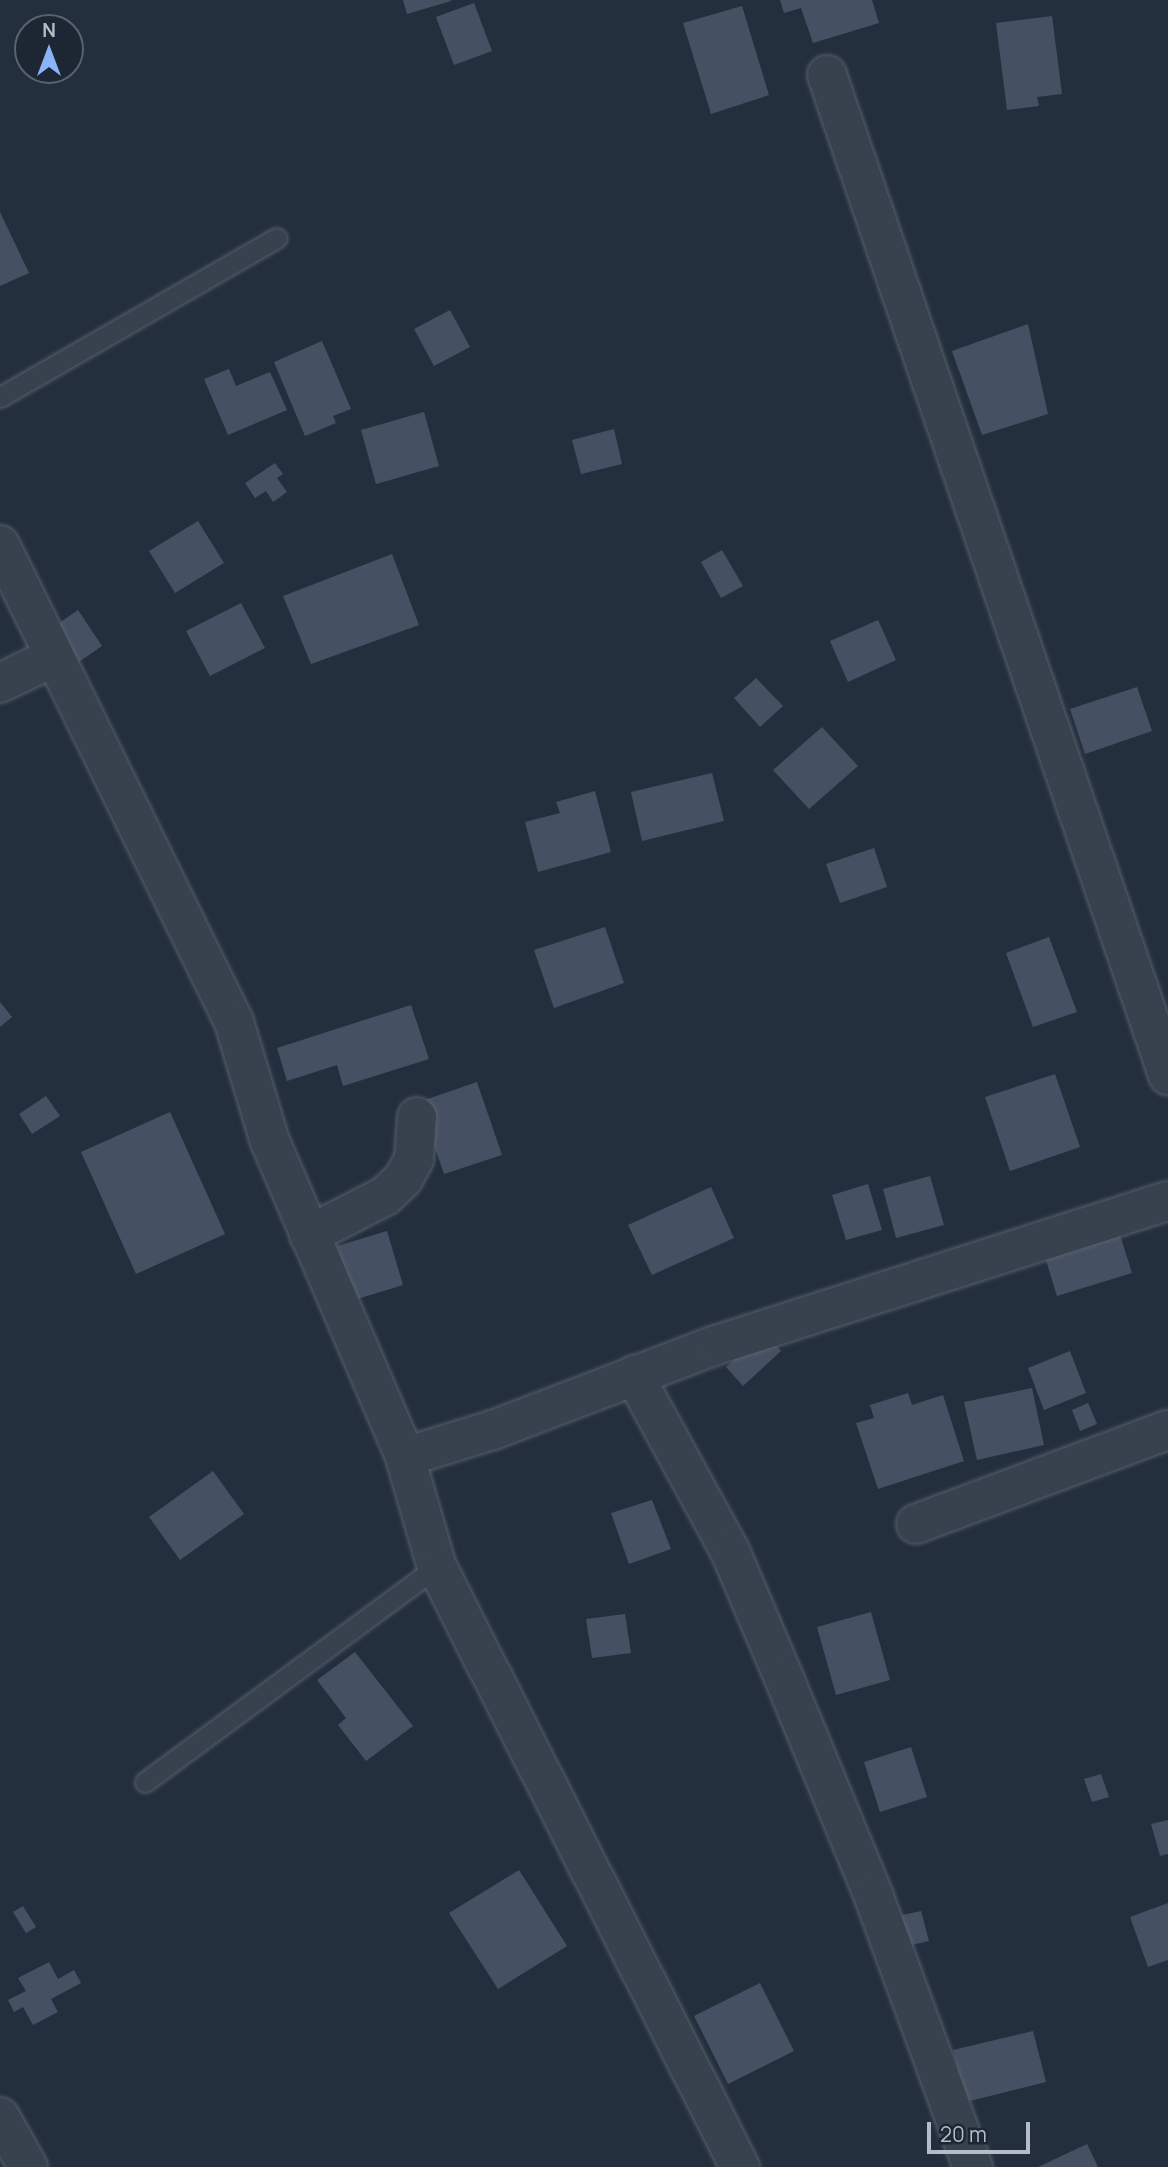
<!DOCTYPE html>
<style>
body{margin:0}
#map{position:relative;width:1168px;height:2167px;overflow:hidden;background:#242f3e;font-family:Manrope,sans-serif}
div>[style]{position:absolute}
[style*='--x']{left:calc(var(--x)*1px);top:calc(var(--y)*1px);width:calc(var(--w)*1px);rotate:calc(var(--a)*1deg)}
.building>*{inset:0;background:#455162}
.roads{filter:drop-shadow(0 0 2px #565f6c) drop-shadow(0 0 2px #565f6c)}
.service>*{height:19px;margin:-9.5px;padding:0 9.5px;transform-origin:9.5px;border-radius:9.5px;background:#38414e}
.minor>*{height:38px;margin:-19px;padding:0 19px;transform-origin:19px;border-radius:19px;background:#38414e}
span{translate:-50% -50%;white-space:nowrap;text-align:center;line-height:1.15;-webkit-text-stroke:5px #1d2633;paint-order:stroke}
.north{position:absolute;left:14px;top:14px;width:70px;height:70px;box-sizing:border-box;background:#1d2633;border:2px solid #59626f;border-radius:50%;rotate:0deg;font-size:19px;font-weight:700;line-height:28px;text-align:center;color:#b4bcc9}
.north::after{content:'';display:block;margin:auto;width:24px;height:32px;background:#8ab4f8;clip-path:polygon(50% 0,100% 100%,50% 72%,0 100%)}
.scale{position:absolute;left:927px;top:2122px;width:103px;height:32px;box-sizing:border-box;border:4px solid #b4bcc9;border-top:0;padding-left:9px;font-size:21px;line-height:24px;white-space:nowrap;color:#b4bcc9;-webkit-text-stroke:5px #1d2633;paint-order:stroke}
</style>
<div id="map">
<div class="building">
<i style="clip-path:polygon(403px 0,451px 0,451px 1px,407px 14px)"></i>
<i style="clip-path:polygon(780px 0,872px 0,879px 23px,813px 43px,801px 8px,784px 13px)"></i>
<i style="clip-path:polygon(474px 3px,492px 51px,454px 65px,436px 17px)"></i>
<i style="clip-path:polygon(742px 6px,769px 95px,711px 114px,683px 23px)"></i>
<i style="clip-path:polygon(1052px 16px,1062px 94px,1037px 97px,1039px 106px,1007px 110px,996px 23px)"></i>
<i style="clip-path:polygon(0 212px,29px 273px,0 286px)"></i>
<i style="clip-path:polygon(450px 310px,470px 347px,434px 366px,414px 329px)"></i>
<i style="clip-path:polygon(1028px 324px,1048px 414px,982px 435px,952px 351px)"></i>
<i style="clip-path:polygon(322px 341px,351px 409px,333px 416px,336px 423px,305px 436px,274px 362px)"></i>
<i style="clip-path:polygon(229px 369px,236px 386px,270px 372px,287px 410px,228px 435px,204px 379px)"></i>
<i style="clip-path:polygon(424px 412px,439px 466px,376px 484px,361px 430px)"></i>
<i style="clip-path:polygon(614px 429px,622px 464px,581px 474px,572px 440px)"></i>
<i style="clip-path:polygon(275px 463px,283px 474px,277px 478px,287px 492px,273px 502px,266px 491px,255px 498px,245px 483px)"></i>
<i style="clip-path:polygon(198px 521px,224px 563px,175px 593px,149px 551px)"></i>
<i style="clip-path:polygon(722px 550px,743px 586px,721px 598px,701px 562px)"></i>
<i style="clip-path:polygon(392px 554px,419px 625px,311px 664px,283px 596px)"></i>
<i style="clip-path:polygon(241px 603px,265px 648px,210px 676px,186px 631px)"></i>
<i style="clip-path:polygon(78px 610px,102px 646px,73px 666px,49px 630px)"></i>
<i style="clip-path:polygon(878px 620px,896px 660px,848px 682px,830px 641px)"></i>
<i style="clip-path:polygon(756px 678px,783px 706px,760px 727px,734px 698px)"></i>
<i style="clip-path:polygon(1137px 687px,1152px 731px,1085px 754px,1070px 709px)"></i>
<i style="clip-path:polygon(822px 727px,858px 766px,809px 809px,773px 770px)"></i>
<i style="clip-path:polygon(712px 773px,724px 821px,642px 841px,631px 792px)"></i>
<i style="clip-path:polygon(595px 791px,611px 852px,538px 872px,525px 822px,560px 813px,556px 802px)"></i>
<i style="clip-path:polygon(874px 848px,887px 887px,840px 903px,826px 864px)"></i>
<i style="clip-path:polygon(605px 927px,624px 983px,554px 1008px,534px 950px)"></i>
<i style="clip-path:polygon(1049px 937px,1077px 1012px,1033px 1027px,1006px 953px)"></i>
<i style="clip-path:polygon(0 1002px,12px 1017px,0 1027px)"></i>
<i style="clip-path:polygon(411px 1005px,429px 1059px,343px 1086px,337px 1065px,287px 1081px,277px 1048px)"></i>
<i style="clip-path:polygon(1055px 1074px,1080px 1147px,1010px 1171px,985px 1097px)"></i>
<i style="clip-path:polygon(477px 1082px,502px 1155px,444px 1174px,419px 1102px)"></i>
<i style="clip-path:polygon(46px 1096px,60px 1116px,32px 1134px,19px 1114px)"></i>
<i style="clip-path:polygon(170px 1112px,225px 1234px,136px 1274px,81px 1152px)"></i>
<i style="clip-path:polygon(930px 1176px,944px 1225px,896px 1238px,883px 1189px)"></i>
<i style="clip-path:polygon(868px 1184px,882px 1230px,846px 1240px,832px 1195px)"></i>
<i style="clip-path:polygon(711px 1187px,734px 1238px,652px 1275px,628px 1225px)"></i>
<i style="clip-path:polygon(1116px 1222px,1132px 1273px,1057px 1296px,1041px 1244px)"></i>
<i style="clip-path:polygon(387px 1231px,403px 1285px,354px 1300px,337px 1246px)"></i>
<i style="clip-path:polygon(764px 1332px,781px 1351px,743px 1386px,726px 1367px)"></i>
<i style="clip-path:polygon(1070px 1351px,1086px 1393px,1044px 1410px,1028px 1368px)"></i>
<i style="clip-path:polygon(1032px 1388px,1044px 1445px,977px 1460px,964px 1402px)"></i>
<i style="clip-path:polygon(908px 1393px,912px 1405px,943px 1395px,964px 1461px,878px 1489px,856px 1423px,874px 1418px,870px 1405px)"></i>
<i style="clip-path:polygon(1088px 1403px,1097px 1424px,1080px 1431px,1072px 1410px)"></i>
<i style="clip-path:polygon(213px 1471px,244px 1514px,180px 1560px,149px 1517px)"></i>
<i style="clip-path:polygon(652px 1500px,671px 1549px,629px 1564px,611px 1513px)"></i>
<i style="clip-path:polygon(871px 1612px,890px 1680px,836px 1695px,817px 1627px)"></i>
<i style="clip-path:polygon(625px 1614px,631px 1653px,592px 1658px,586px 1619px)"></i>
<i style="clip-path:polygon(355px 1652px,413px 1726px,366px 1761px,338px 1725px,346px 1718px,317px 1680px)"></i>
<i style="clip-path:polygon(911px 1747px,927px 1797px,880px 1812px,864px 1762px)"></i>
<i style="clip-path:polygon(1101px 1774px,1109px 1797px,1092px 1802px,1084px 1779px)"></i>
<i style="clip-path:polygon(1168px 1820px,1168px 1854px,1160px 1856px,1151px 1824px)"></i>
<i style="clip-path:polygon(519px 1870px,567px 1946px,498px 1989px,449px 1913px)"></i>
<i style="clip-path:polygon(1168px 1903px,1168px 1960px,1148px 1967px,1130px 1917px)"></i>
<i style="clip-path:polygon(23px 1906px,36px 1927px,26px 1933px,13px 1912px)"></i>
<i style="clip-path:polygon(921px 1911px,929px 1941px,895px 1949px,888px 1918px)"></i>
<i style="clip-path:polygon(49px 1962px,58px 1979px,74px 1970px,81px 1983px,51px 1999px,58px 2012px,33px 2025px,23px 2007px,14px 2012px,8px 2000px,26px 1991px,18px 1978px)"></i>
<i style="clip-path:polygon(760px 1983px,794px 2051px,728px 2084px,694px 2016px)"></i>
<i style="clip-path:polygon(1033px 2031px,1046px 2082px,966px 2102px,953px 2050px)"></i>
<i style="clip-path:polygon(1087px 2144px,1098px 2167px,1038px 2167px)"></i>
</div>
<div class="roads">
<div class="service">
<i style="--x:0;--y:397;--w:319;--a:-29.9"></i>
<i style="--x:145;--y:1782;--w:363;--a:-36.4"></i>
</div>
<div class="minor">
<i style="--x:827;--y:75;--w:1057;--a:71.17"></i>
<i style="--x:0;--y:545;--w:531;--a:63.87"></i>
<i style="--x:234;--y:1022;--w:122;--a:73.3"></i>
<i style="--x:269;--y:1139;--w:346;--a:66.8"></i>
<i style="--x:405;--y:1457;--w:115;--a:73.8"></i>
<i style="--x:437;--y:1567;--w:672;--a:63.21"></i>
<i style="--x:0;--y:683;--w:58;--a:-25.7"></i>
<i style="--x:309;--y:1235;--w:85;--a:-27.2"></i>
<i style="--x:385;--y:1196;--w:25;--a:-43"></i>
<i style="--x:403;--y:1179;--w:23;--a:-61"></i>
<i style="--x:414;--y:1159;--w:42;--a:-85.9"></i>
<i style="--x:634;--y:1375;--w:200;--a:61.4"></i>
<i style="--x:730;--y:1551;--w:143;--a:67"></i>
<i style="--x:786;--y:1683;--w:231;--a:67.6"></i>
<i style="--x:874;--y:1897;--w:288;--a:69.9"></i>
<i style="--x:405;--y:1457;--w:92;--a:-17.1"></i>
<i style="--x:493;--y:1430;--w:239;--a:-20.9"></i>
<i style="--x:716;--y:1345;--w:474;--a:-17.7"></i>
<i style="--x:916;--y:1524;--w:269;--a:-20.5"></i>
<i style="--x:0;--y:2117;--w:57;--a:60.8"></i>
</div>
</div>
<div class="north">N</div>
<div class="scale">20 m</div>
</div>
